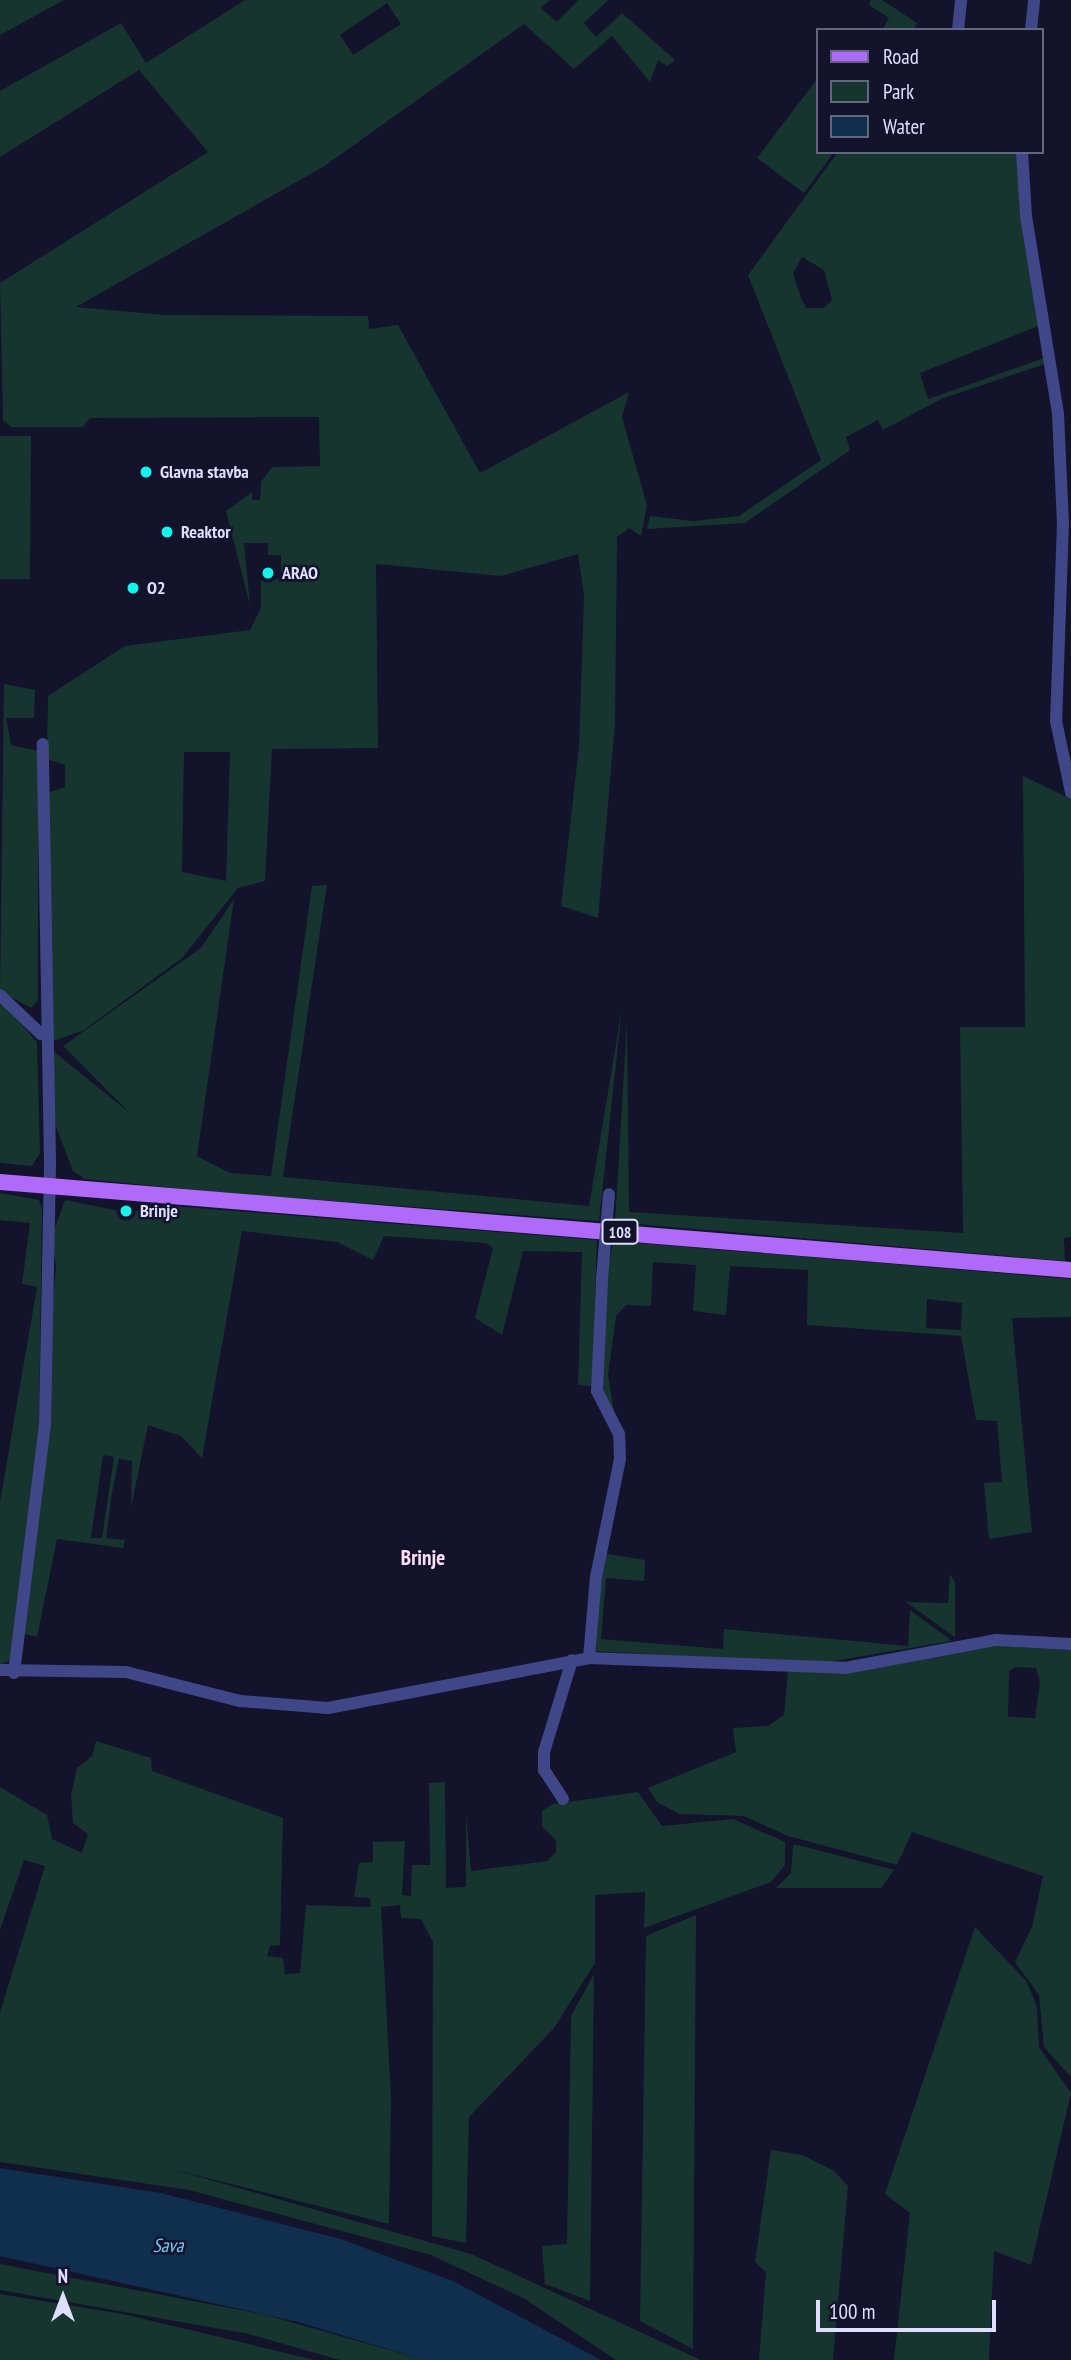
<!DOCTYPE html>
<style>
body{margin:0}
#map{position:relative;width:1071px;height:2360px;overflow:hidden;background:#13132b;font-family:"PT Sans Narrow",sans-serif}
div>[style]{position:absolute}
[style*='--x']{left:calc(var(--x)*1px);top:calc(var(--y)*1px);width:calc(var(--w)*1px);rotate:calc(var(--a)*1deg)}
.green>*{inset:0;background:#16352f}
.water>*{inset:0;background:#102e4d}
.minor>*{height:12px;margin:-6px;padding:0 6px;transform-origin:6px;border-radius:6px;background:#404788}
.major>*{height:16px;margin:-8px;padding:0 8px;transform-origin:8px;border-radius:8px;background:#b06af9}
.minor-bridge>*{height:12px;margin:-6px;padding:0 6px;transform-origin:6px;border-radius:6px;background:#404788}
.dots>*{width:19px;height:19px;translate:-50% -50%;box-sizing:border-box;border:4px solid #13132b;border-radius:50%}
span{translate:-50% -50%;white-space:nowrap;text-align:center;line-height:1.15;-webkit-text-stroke:5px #13132b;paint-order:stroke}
.shield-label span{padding:2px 5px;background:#13132b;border:2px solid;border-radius:5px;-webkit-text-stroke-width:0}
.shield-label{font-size:16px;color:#dedffe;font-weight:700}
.poi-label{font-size:18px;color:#dedffe;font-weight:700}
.left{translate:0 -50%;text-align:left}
.water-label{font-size:19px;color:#71cdf9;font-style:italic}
.quarter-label{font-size:21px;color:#fee0f7;font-weight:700}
.legend{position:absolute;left:816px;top:28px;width:228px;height:126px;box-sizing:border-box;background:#13132b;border:2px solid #64657f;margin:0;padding:9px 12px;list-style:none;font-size:21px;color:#dedffe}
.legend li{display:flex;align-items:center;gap:14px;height:35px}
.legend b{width:35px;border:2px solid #64657f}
.north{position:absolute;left:28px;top:2262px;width:70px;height:70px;-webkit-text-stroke:5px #13132b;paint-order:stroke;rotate:0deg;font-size:19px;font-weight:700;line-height:28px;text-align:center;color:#dedffe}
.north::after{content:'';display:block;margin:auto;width:24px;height:32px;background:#dedffe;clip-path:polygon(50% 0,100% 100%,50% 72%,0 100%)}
.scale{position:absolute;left:816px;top:2300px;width:180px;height:32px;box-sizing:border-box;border:4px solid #dedffe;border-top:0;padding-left:9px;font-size:21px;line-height:24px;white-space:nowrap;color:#dedffe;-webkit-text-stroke:5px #13132b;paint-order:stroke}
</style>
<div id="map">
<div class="green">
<i style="clip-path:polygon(0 0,64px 0,0 35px)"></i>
<i style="clip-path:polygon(evenodd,245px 0,550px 0,541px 8px,557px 22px,578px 0,608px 0,584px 23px,596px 37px,622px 13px,675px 60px,667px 66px,658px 60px,650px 82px,612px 36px,574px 69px,524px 24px,323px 167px,76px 307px,164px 315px,368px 316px,369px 329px,398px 325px,480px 473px,629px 392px,622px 417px,647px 505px,641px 536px,629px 528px,617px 537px,615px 724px,598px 918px,561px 906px,579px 746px,584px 596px,578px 554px,501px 576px,376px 564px,378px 748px,272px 749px,265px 881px,238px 888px,182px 958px,84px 1030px,56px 1040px,49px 1038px,47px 793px,65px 787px,65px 765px,47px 759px,48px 696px,125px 646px,250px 630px,261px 608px,261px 580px,281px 579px,281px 555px,268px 555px,268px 543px,244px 543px,250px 605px,226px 511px,252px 492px,252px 500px,260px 500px,261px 482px,272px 467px,320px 466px,319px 417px,90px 418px,83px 427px,11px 427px,3px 420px,0 283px,208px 152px,139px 70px,0 157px,0 91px,121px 23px,146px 63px,245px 0,387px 3px,401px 24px,353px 55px,340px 35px,387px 3px,245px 0,184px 752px,230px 752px,226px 881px,182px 872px,184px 752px)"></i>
<i style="clip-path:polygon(871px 0,882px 0,917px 23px,913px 30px,882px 30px,889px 18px,869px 5px)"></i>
<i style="clip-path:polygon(817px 79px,817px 152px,834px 152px,804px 193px,757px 158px)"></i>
<i style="clip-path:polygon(evenodd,838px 152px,1018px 152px,1024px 243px,1041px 325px,920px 373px,928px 399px,1047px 357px,1048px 363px,941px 399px,883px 430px,878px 420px,846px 437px,850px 450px,745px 523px,647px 529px,650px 516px,693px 521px,739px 516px,821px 460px,748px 275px,838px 152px,802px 257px,824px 270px,832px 300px,824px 308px,806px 308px,801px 298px,793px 273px,802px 257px)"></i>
<i style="clip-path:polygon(0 436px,31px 436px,30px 579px,0 579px)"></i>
<i style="clip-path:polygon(4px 684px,35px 690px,34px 718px,6px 718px,11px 745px,38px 751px,38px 1000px,31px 1008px,0 991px)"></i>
<i style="clip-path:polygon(1023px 776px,1071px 799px,1071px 1237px,1064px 1238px,1065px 1261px,615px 1222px,627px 1022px,629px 1212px,963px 1233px,960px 1027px,1025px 1027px)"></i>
<i style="clip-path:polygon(327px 885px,283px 1177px,589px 1206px,622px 1008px,599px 1221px,214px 1192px,85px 1179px,73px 1171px,53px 1119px,53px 1051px,131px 1114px,63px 1046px,201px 948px,234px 899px,197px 1156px,230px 1173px,271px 1176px,312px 886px)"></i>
<i style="clip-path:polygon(0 1000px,37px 1042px,40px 1153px,32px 1166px,0 1163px)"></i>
<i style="clip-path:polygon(0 1193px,39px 1200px,42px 1209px,39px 1424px,10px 1660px,0 1665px,0 1502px,37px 1287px,22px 1284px,30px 1223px,0 1220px)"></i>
<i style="clip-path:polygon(evenodd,65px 1200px,129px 1213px,161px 1205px,597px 1240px,592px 1386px,578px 1385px,582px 1252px,523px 1251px,502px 1335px,475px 1318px,493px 1248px,486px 1243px,384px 1236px,373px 1260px,337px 1242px,242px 1231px,202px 1458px,181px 1436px,148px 1425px,131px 1508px,132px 1461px,119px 1459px,112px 1493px,106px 1538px,125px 1540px,123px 1548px,57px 1539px,37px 1637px,24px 1634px,56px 1267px,52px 1236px,65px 1200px,103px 1455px,114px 1457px,102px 1538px,91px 1538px,103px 1455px)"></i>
<i style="clip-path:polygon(evenodd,613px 1241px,1071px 1279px,1071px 1317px,1012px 1318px,1032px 1532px,989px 1539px,984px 1483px,1002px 1482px,997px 1421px,976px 1420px,961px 1336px,807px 1325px,808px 1270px,730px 1266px,726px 1315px,693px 1311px,696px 1265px,653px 1262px,651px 1306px,626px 1305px,616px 1316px,608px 1375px,615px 1418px,603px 1397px,604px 1295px,613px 1241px,927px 1299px,962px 1303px,961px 1330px,926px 1328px,927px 1299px)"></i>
<i style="clip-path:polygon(602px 1553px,645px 1560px,645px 1566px,644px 1581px,606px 1578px,601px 1639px,723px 1649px,724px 1629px,908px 1646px,910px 1610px,952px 1641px,816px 1664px,596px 1651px)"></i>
<i style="clip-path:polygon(950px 1574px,955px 1582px,955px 1637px,906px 1602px,948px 1603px)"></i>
<i style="clip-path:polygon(evenodd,996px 1646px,1071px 1650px,1071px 2077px,1044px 2047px,1039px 1995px,1015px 1962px,1032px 1927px,1043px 1876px,912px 1832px,897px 1865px,788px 1836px,744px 1816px,679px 1814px,657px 1802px,648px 1788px,736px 1752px,733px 1728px,768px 1726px,784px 1715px,788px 1672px,847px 1672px,996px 1646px,1015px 1667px,1036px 1668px,1040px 1682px,1035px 1718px,1008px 1717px,1009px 1671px,1015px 1667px)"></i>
<i style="clip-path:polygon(96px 1741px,151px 1758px,152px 1771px,283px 1818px,280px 1945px,270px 1946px,267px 1956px,283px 1958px,285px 1974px,300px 1973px,306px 1905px,371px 1907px,370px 1898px,354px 1897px,359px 1863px,373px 1862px,373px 1842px,405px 1841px,402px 1895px,411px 1896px,412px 1865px,430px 1865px,429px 1783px,445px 1782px,446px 1888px,466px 1887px,466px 1814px,471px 1871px,547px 1861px,556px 1852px,556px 1841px,542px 1826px,542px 1811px,553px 1804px,638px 1792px,662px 1826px,733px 1819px,785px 1842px,785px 1865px,771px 1882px,644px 1928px,645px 1892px,595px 1895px,595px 1963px,554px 2028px,469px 2117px,466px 2243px,432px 2236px,433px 1942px,421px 1919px,401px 1918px,400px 1905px,381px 1907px,391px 2098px,389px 2224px,172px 2169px,471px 2254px,701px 2360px,616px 2360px,525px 2299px,431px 2255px,189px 2190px,0 2162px,0 2012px,45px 1866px,24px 1860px,0 1930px,0 1787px,47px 1815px,52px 1839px,82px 1853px,88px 1834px,73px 1823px,71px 1795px,77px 1768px,92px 1756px)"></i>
<i style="clip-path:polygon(793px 1845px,802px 1846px,894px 1870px,881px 1888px,776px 1888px,791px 1873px)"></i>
<i style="clip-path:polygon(696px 1915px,693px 2349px,640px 2321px,646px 1936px)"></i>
<i style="clip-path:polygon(975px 1927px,1027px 1982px,1037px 2007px,1039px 2047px,1071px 2093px,1031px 2265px,994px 2251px,989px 2360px,894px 2360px,910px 2213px,885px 2194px)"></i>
<i style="clip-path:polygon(594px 1974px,590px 2301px,545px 2284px,542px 2246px,567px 2244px,571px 2016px)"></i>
<i style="clip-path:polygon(771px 2150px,802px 2155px,833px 2170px,848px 2186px,833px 2360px,759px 2360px,766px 2272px,755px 2262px)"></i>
<i style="clip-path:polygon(0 2264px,266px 2315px,424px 2360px,340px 2360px,249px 2334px,0 2290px)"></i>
<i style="clip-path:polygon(0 2294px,123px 2314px,315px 2360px,0 2360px)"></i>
</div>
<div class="water">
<i style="clip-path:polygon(0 2168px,161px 2193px,341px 2239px,453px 2281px,601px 2360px,424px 2360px,298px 2322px,0 2256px)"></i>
</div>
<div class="minor">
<i style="--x:958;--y:30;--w:30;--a:-84"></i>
<i style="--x:1031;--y:30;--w:30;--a:-84"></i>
<i style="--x:1022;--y:152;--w:64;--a:86.4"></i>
<i style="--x:1026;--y:216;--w:201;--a:80.8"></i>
<i style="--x:1058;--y:414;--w:109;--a:87.4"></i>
<i style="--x:1063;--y:523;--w:198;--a:92"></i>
<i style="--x:1056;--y:721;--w:73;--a:78.1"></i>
<i style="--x:0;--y:995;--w:57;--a:43.6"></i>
<i style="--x:589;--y:1658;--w:81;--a:-85.1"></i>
<i style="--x:596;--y:1577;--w:120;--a:-78.5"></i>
<i style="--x:620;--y:1459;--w:25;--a:-92"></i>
<i style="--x:619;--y:1434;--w:48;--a:-117.1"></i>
<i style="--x:597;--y:1391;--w:112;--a:-87.4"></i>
<i style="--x:0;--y:1670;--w:126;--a:0.9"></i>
<i style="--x:126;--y:1672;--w:118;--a:14.3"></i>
<i style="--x:240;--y:1701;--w:88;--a:4.5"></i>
<i style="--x:328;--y:1708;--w:266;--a:-10.8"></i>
<i style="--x:589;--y:1658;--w:256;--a:2.2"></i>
<i style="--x:845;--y:1668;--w:154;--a:-10.5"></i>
<i style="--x:996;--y:1640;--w:75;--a:3.1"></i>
<i style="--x:14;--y:1673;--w:250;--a:-82.9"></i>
<i style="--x:45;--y:1425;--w:263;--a:-88.9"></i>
<i style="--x:50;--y:1162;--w:418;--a:-91"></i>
<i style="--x:563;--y:1799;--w:35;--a:-123"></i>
<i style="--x:544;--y:1770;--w:18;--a:-90"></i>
<i style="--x:544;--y:1752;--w:96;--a:-73.1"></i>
</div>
<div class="major">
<i style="--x:0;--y:1182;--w:1075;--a:4.7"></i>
</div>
<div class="minor-bridge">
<i style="--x:602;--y:1279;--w:85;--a:-85.3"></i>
</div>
<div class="dots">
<i style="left:146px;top:472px;background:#13f5ec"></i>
<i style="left:167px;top:532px;background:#13f5ec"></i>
<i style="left:268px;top:573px;background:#13f5ec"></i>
<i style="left:133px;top:588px;background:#13f5ec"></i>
<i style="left:126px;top:1211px;background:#13f5ec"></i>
</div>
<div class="shield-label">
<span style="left:620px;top:1232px">108</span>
</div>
<div class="poi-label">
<span class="left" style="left:160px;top:472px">Glavna stavba</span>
<span class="left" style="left:181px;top:532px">Reaktor</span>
<span class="left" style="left:282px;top:573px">ARAO</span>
<span class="left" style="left:147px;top:588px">O2</span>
<span class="left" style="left:140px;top:1211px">Brinje</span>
</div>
<div class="water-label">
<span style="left:168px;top:2246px">Sava</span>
</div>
<div class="quarter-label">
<span style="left:423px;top:1558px">Brinje</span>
</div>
<ul class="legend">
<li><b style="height:9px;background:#b06af9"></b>Road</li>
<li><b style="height:19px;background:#16352f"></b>Park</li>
<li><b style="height:19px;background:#102e4d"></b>Water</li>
</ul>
<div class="north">N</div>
<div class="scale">100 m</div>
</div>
